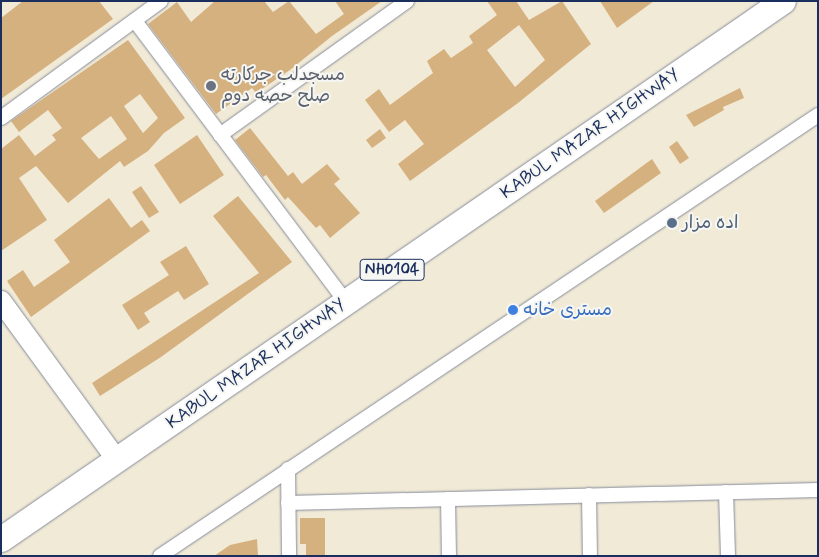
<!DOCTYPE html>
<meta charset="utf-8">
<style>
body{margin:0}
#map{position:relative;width:819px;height:557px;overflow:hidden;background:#f1ead7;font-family:Mynerve,"Playpen Sans Arabic",sans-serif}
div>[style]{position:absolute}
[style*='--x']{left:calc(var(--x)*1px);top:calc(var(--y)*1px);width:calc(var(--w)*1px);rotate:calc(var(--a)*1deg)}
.building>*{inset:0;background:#d6b180}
.roads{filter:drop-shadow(0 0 1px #868c9a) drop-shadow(0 0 1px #868c9a)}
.street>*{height:14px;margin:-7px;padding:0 7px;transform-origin:7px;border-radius:7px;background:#fff}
.secondary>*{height:20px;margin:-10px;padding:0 10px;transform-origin:10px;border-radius:10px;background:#fff}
.highway>*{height:25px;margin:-12.5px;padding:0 12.5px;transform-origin:12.5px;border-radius:12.5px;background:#fff}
.dots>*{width:14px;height:14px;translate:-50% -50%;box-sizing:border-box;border:2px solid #f6f6f2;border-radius:50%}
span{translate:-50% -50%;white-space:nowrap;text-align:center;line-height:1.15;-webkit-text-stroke:4px #f6f6f2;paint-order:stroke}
.shield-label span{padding:1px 4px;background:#f6f6f2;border:1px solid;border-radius:4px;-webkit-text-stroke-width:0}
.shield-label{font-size:16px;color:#1b2f5e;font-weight:700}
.worship-label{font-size:18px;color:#5b616d}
.left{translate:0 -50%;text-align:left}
.street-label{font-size:18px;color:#1b2f5e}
.service-label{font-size:18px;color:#4e5e75}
.shop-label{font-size:18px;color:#366cbe}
.frame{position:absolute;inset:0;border:2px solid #1b2f5e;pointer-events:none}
</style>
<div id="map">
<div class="building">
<i style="clip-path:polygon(23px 1px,99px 1px,113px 19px,1px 99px,1px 18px)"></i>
<i style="clip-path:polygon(215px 1px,264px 1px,273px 12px,289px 1px,316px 34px,344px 14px,335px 1px,382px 1px,332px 36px,290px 70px,256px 93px,252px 88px,216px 114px,148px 24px,177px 2px,191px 22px)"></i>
<i style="clip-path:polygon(evenodd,487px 1px,516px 1px,529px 20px,562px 1px,591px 44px,518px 103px,410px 181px,398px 164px,424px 144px,405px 120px,389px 132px,365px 100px,379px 89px,390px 105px,433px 73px,427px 61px,444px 49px,451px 58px,473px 43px,469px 36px,497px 15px,487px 1px,519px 25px,545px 60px,515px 87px,487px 50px,519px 25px)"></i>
<i style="clip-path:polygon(600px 1px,654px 1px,617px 28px)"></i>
<i style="clip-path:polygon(evenodd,128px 40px,185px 118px,164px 133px,148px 151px,124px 167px,120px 161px,68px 203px,36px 166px,19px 178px,47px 220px,1px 251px,1px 149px,19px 135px,35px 156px,56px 140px,52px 135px,62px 128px,48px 110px,19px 132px,11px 121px,128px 40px,140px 94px,158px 118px,143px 133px,124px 106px,140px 94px,128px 40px,111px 116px,127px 139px,99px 159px,81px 138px,111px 116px)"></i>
<i style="clip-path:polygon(740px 88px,744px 98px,723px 107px,724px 110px,694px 127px,686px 115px)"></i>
<i style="clip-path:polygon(250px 128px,288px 176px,293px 172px,302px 184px,327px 164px,340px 179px,334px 184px,360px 213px,330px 238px,320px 225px,316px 228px,288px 197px,285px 200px,266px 175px,263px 177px,235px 140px)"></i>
<i style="clip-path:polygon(380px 129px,386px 138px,372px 148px,366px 140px)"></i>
<i style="clip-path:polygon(197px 135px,224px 175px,180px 204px,154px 165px)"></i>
<i style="clip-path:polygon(677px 141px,689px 158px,680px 164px,669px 147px)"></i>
<i style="clip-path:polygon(652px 159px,661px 173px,604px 213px,595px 201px)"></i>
<i style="clip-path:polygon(141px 186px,159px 212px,149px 218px,132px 192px)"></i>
<i style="clip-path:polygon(238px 196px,292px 262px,161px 357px,100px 396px,92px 383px,259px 273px,213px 216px)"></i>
<i style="clip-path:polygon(109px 198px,131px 228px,142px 220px,150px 231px,31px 317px,7px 281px,23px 270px,34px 287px,70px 262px,54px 240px)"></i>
<i style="clip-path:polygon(186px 246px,209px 284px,184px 300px,178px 291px,144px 313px,150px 322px,138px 330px,122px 305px,169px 275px,160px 262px)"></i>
<i style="clip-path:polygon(300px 518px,325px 518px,325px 556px,306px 556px,306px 544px,300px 544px)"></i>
<i style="clip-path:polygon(257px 539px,258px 556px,214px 556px,230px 545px)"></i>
</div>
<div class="roads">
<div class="street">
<i style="--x:135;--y:21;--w:351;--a:53.1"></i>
<i style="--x:1;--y:118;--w:198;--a:-36.2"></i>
<i style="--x:220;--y:135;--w:230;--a:-35.6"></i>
<i style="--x:288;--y:469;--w:87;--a:89.3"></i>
<i style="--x:726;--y:492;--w:64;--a:88.2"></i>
<i style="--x:589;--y:495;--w:61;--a:89.1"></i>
<i style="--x:448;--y:499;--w:57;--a:89"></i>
<i style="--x:288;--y:503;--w:530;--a:-1.41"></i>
<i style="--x:160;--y:556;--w:792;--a:-33.83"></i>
</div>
<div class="secondary">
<i style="--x:1;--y:301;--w:197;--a:53.9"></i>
</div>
<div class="highway">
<i style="--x:1;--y:539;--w:949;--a:-34.53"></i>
</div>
</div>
<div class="dots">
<i style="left:211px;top:86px;background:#6b7280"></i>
<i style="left:672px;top:223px;background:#5c6f8a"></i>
<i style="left:513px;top:310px;background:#3f7fe0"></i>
</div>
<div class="shield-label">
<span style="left:392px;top:270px">NH0104</span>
</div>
<div class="worship-label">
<span class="left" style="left:221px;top:86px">مسجدلب جرکارته<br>صلح حصه دوم</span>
</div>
<div class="street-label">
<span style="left:590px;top:134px;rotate:-35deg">KABUL MAZAR HIGHWAY</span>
<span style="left:256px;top:364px;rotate:-35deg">KABUL MAZAR HIGHWAY</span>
</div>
<div class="service-label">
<span class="left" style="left:682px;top:223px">اده مزار</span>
</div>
<div class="shop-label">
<span class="left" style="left:523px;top:310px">مستری خانه</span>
</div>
<div class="frame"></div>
</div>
